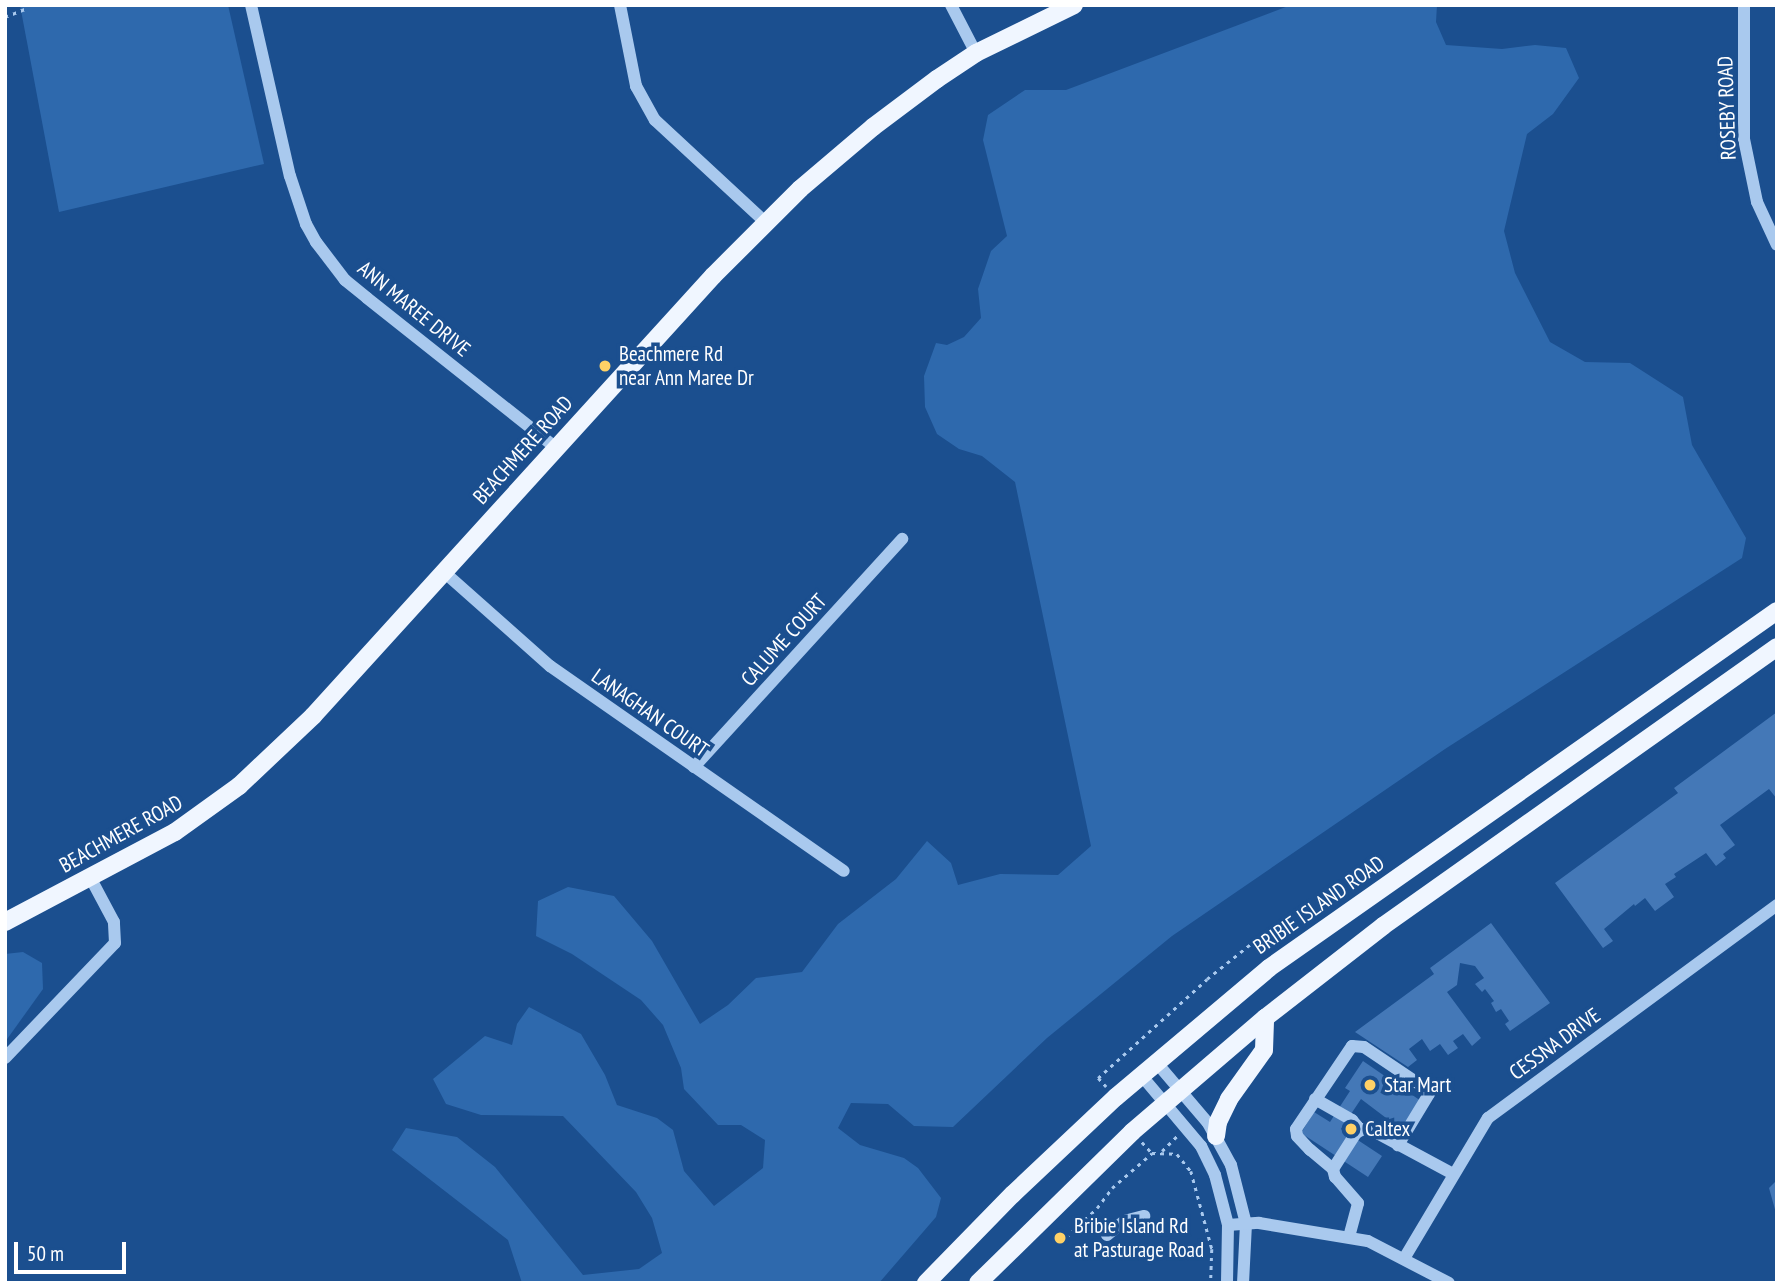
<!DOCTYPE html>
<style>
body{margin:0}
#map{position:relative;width:1782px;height:1288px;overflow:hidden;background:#1b4f8f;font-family:"PT Sans Narrow",sans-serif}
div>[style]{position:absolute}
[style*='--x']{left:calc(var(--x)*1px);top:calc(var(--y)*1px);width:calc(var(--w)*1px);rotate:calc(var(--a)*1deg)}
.green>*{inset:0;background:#2e69ad}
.building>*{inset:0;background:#4478b7}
.path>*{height:2.5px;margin-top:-1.25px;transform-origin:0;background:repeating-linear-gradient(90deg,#a9c9ee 0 3.5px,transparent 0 8.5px)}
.minor>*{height:12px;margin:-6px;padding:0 6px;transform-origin:6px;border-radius:6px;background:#a9c9ee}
.major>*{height:18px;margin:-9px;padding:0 9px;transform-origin:9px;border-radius:9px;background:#f0f6ff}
.dots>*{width:19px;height:19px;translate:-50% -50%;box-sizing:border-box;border:4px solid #1b4f8f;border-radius:50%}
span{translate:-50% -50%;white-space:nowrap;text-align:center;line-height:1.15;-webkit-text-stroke:7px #1b4f8f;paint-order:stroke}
.street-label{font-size:21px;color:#fff}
.poi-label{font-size:21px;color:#fff}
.left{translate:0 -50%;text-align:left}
.frame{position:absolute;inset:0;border:7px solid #fff;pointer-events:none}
.scale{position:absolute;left:14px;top:1242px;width:112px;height:32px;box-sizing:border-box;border:4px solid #fff;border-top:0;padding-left:9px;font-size:21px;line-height:24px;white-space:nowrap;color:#fff;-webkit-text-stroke:5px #1b4f8f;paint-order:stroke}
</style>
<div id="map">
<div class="green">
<i style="clip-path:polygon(20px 5px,228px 5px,264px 164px,59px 212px)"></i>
<i style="clip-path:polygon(1291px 5px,1437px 5px,1436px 22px,1446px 45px,1502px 49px,1535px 45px,1566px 48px,1579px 78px,1553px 114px,1527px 134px,1504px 231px,1515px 273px,1550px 342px,1585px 362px,1630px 363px,1683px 397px,1692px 445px,1746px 538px,1742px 558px,1445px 749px,1172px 936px,1047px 1038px,953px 1127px,914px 1126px,888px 1104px,851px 1103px,838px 1128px,860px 1145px,904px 1158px,918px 1168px,941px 1198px,936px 1217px,879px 1283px,522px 1283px,508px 1240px,392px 1150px,406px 1128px,457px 1137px,495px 1167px,583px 1275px,639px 1269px,662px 1253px,652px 1218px,636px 1192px,563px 1116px,481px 1115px,446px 1104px,433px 1079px,485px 1036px,512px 1045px,517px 1024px,529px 1007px,581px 1034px,605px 1075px,617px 1105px,657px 1118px,673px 1130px,684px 1171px,714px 1206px,763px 1168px,765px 1140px,741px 1125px,718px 1125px,684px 1089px,681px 1068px,663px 1025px,641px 1000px,572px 954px,536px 936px,538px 901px,568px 887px,614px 896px,652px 941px,700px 1024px,728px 1005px,756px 978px,802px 972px,838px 924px,896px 879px,927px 841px,951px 863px,958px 885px,1000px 874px,1058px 875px,1091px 846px,1015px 482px,982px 456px,959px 449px,937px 434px,925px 407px,924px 376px,936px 343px,947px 345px,964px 337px,981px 318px,978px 289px,991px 251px,1007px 236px,983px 140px,988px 115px,1025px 90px,1066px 90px)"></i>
<i style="clip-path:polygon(23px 952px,42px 963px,43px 989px,5px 1042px,5px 954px)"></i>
</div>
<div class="building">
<i style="clip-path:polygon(1777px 712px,1777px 799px,1769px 789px,1720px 825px,1735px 845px,1723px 854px,1726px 858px,1716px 866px,1706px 853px,1674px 874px,1676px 877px,1665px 884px,1674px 897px,1655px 911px,1645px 898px,1635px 906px,1634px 904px,1604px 929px,1613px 941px,1603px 948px,1555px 883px,1678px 793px,1674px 788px)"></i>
<i style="clip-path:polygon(1491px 923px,1550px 1003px,1510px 1031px,1505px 1024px,1509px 1021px,1501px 1009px,1496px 1012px,1491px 1003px,1494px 1001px,1485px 989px,1482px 992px,1475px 984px,1484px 978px,1475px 966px,1460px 963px,1457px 985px,1447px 992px,1481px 1038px,1472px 1046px,1463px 1034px,1453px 1041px,1458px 1048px,1448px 1055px,1440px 1044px,1430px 1051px,1422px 1039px,1409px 1049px,1417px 1060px,1408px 1067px,1355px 1032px,1434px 974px,1430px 968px)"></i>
<i style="clip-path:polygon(1363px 1061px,1421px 1101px,1402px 1130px,1361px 1099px,1341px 1129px,1382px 1156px,1368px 1177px,1301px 1133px,1314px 1112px,1330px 1122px,1350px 1091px,1345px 1088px)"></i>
<i style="clip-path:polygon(1777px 1180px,1777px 1213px,1776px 1213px,1769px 1188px)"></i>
</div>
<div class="path">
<i style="--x:5;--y:17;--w:22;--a:-22"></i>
<i style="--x:1106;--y:1087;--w:12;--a:-132"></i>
<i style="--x:1098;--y:1078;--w:147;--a:-42.2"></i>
<i style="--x:1207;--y:979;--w:58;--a:-38.7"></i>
<i style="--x:1142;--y:1142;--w:15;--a:48"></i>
<i style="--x:1152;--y:1153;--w:25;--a:2"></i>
<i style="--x:1177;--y:1154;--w:22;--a:51"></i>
<i style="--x:1191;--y:1171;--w:81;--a:74.9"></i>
<i style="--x:1212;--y:1249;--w:34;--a:92"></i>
<i style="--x:1162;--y:1151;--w:21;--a:-45"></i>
<i style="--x:1060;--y:1243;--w:51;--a:-43.4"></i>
<i style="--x:1097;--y:1208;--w:25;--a:-53"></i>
<i style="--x:1112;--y:1188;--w:53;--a:-41.2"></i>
</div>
<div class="minor">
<i style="--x:251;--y:5;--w:175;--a:77.2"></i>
<i style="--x:290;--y:176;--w:51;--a:71.6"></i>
<i style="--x:306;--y:224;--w:21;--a:61"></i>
<i style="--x:316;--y:242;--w:48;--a:52.7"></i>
<i style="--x:345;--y:280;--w:28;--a:39"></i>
<i style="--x:367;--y:298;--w:241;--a:38.4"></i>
<i style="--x:620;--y:5;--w:83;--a:78.8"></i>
<i style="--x:636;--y:86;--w:39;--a:61"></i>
<i style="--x:655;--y:120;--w:150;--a:42.8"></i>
<i style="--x:951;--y:5;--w:54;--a:62.5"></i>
<i style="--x:1744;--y:5;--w:134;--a:90"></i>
<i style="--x:1744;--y:139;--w:64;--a:78.3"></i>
<i style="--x:1757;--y:202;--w:47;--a:65.1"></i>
<i style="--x:444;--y:572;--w:142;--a:41.6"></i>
<i style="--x:550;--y:666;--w:358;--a:34.9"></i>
<i style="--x:694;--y:767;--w:309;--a:-47.6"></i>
<i style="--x:5;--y:1058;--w:159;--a:-46.3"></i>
<i style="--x:115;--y:943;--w:21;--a:-93"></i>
<i style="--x:114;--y:922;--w:49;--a:-118.1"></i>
<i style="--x:1156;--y:1062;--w:80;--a:49.6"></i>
<i style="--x:1208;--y:1123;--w:48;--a:61.3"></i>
<i style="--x:1231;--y:1165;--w:61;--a:75.7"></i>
<i style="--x:1246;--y:1224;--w:59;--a:92.9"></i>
<i style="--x:1141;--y:1075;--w:93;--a:49.8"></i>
<i style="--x:1201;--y:1146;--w:32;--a:64"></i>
<i style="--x:1215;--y:1175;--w:52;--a:75.4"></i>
<i style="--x:1228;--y:1225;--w:58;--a:91"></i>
<i style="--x:1315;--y:1099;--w:43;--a:29.6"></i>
<i style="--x:1352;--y:1120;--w:8;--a:50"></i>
<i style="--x:1357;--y:1126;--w:7;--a:98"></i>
<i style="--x:1333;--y:1169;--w:30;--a:-140"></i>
<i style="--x:1310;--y:1150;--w:19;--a:-133"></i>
<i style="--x:1297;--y:1136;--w:7;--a:-98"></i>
<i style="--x:1296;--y:1129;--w:100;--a:-56"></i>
<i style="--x:1352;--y:1046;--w:12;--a:5"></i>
<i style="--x:1364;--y:1047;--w:73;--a:33.9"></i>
<i style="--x:1425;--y:1088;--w:7;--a:56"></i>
<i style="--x:1429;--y:1094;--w:60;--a:121.3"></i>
<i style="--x:1228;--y:1225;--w:31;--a:-4"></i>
<i style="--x:1259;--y:1223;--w:110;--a:9.4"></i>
<i style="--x:1368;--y:1241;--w:91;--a:27.4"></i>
<i style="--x:1107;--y:1235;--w:22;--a:-39"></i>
<i style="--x:1124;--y:1221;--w:21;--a:-14"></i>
<i style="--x:1349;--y:1237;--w:35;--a:-75"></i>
<i style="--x:1358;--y:1203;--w:35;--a:-131"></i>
<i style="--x:1335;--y:1177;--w:8;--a:-104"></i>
<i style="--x:1333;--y:1169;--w:43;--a:-57.4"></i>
<i style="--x:1356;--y:1133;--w:8;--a:-30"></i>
<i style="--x:1363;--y:1129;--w:15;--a:16"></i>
<i style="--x:1377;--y:1133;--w:86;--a:28.3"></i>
<i style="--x:1405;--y:1257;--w:162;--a:-59.2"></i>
<i style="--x:1488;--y:1118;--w:359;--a:-36.4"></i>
</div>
<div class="major">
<i style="--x:5;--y:922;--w:192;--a:-27.9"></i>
<i style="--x:175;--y:832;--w:79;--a:-35.7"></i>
<i style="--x:239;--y:786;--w:102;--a:-43.4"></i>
<i style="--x:313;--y:716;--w:595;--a:-47.73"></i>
<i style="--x:713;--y:276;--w:123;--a:-45"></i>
<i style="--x:800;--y:189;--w:96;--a:-40.3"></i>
<i style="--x:873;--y:127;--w:80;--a:-36.9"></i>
<i style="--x:937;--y:79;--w:47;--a:-33.7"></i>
<i style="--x:976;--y:53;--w:109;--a:-26.1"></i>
<i style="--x:1216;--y:1136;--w:14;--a:-82"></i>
<i style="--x:1218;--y:1122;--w:25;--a:-64"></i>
<i style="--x:1229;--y:1099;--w:60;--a:-54.5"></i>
<i style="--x:1264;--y:1050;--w:32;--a:-88"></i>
<i style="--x:926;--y:1283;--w:124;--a:-45.7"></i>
<i style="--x:1013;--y:1194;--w:141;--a:-43.3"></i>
<i style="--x:1116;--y:1097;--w:200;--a:-40.1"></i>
<i style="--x:1269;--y:968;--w:621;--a:-35.1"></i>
<i style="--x:978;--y:1283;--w:216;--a:-44.4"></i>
<i style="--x:1132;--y:1132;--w:175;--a:-40.6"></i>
<i style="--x:1265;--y:1018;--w:150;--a:-37.9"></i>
<i style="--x:1383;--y:926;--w:483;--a:-35.3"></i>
</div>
<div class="dots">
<i style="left:605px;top:366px;background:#ffd166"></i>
<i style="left:1370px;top:1085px;background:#ffd166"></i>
<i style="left:1351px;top:1129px;background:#ffd166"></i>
<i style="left:1060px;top:1238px;background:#ffd166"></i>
</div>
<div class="street-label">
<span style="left:1727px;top:108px;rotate:-92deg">ROSEBY ROAD</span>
<span style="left:414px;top:309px;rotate:39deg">ANN MAREE DRIVE</span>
<span style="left:523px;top:450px;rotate:-48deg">BEACHMERE ROAD</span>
<span style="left:784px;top:640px;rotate:-48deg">CALUME COURT</span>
<span style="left:650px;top:713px;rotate:35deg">LANAGHAN COURT</span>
<span style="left:121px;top:834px;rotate:-29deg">BEACHMERE ROAD</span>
<span style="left:1319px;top:905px;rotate:-35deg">BRIBIE ISLAND ROAD</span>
<span style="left:1555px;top:1044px;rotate:-36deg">CESSNA DRIVE</span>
</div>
<div class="poi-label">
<span class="left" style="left:619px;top:366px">Beachmere Rd<br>near Ann Maree Dr</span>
<span class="left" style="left:1384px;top:1085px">Star Mart</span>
<span class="left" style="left:1365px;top:1129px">Caltex</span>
<span class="left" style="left:1074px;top:1238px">Bribie Island Rd<br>at Pasturage Road</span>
</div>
<div class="frame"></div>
<div class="scale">50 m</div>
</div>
